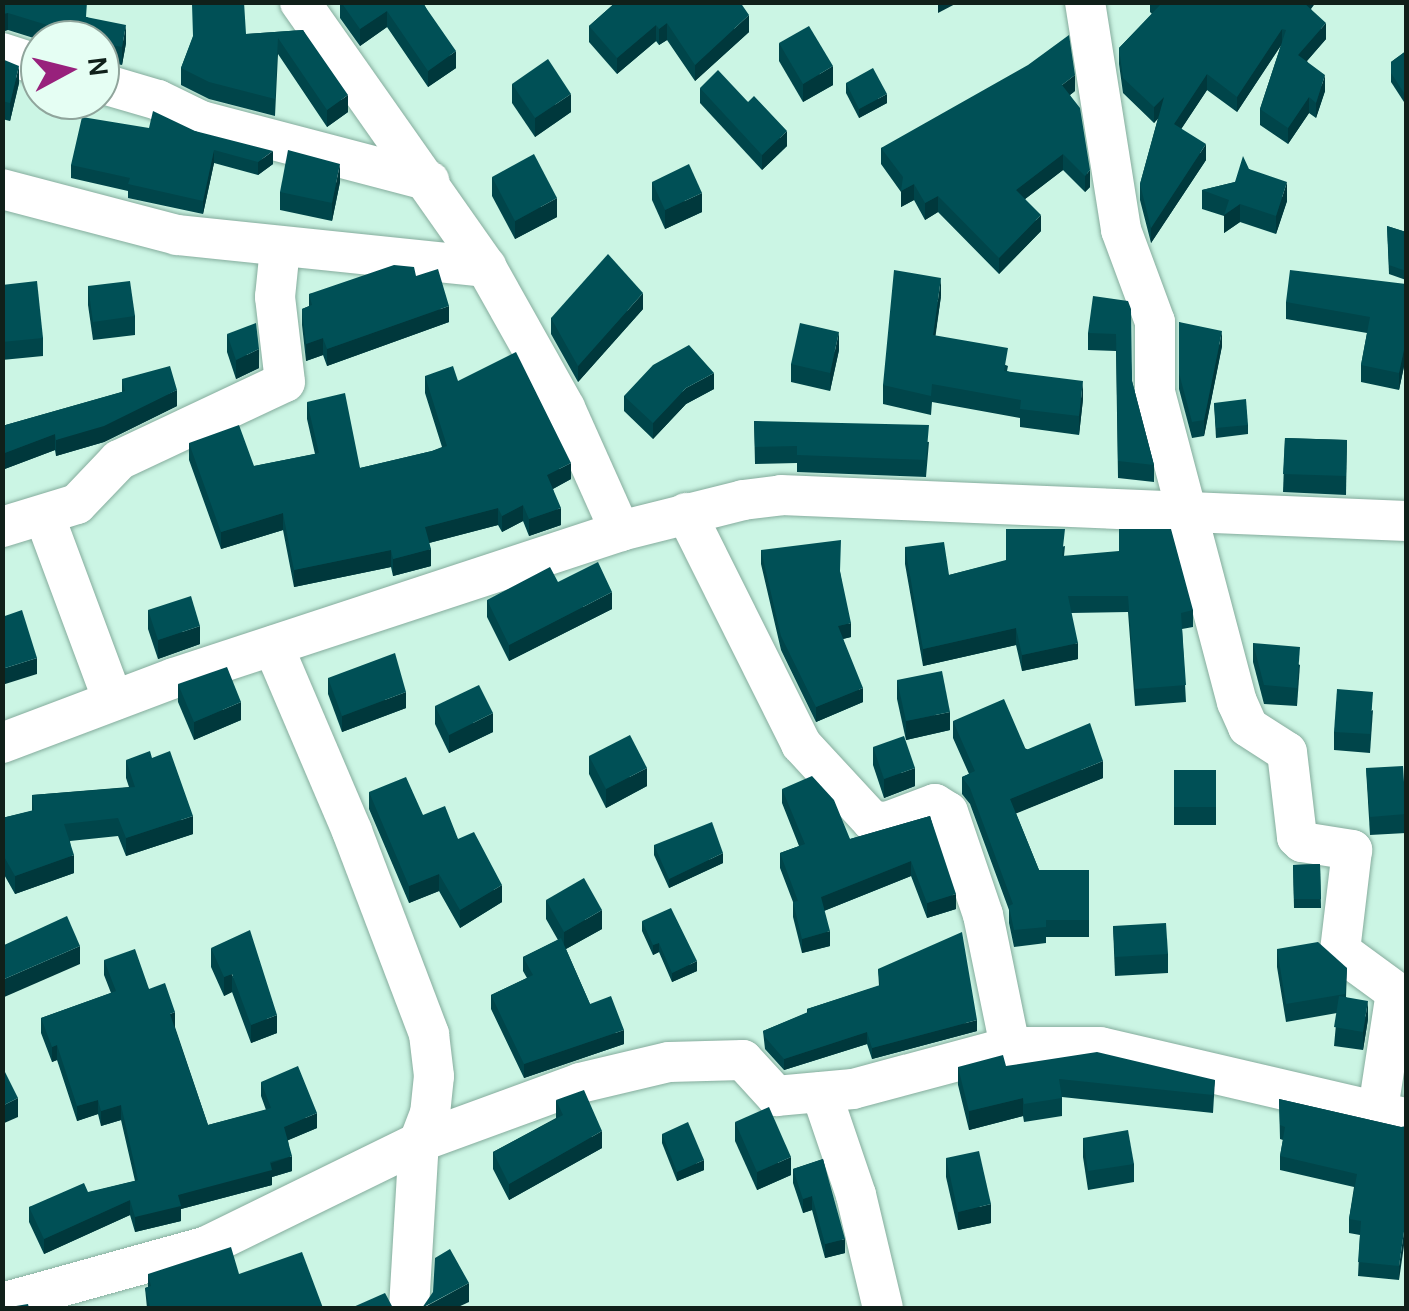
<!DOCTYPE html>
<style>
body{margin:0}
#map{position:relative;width:1409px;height:1311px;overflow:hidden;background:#cbf5e4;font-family:Karla,sans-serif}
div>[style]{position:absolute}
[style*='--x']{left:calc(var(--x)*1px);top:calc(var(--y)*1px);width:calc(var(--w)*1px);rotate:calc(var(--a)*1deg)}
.roads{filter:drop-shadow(0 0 2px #85ac9d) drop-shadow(0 0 2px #85ac9d)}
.minor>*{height:40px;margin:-20px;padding:0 20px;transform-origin:20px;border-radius:20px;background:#fff}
.wall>*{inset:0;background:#00454a}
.shaded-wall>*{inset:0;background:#00383c}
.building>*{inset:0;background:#005056}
span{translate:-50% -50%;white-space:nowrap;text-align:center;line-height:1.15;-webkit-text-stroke:10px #e5fef3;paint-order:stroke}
.frame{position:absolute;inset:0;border:5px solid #10201a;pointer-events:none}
.north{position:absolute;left:20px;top:20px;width:100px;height:100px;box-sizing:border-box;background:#e5fef3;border:2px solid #90a59c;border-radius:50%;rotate:83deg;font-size:28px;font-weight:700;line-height:40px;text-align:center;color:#10201a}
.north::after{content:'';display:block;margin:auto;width:35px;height:45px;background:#98217c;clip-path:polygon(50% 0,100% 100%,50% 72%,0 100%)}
</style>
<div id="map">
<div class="roads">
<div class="minor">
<i style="--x:300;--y:2;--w:324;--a:54.9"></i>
<i style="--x:486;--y:267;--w:162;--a:60.7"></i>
<i style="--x:565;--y:408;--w:135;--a:65.9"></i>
<i style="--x:1085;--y:2;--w:231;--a:81"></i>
<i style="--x:1121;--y:230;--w:98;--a:69.7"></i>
<i style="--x:1155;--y:322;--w:70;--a:90"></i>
<i style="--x:1155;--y:392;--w:321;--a:75.2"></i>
<i style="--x:1237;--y:702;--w:27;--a:66"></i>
<i style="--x:1248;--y:727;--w:46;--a:32.7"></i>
<i style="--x:1287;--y:752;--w:86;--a:83.3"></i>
<i style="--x:1297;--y:837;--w:7;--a:45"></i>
<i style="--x:1302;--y:842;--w:51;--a:9.1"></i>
<i style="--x:1352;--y:850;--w:102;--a:96.8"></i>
<i style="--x:1340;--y:951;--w:69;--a:36.2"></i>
<i style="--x:1396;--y:992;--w:119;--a:98.7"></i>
<i style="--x:2;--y:53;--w:40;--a:18"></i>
<i style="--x:100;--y:83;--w:60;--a:16.3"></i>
<i style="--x:158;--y:100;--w:48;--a:26"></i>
<i style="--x:201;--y:121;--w:236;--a:14.7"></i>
<i style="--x:2;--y:189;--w:181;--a:14.7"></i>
<i style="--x:177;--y:235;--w:311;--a:5.9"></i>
<i style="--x:686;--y:513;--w:258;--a:63.5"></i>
<i style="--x:801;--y:744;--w:105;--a:47.3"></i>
<i style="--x:872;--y:821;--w:15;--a:4"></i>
<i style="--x:887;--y:822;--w:51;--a:-20.6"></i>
<i style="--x:935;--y:804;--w:15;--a:32"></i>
<i style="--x:948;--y:812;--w:109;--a:71.2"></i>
<i style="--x:983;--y:915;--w:135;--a:78.4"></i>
<i style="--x:1010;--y:1047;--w:90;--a:0"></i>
<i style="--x:1100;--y:1047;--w:314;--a:13.1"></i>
<i style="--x:44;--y:515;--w:198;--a:69.6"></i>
<i style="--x:2;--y:527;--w:78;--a:-17"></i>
<i style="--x:77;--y:504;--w:61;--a:-46.3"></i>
<i style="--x:119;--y:460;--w:183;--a:-25.2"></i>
<i style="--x:285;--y:382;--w:86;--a:-96.7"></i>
<i style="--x:275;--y:297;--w:49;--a:-84.2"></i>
<i style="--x:2;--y:743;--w:184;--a:-20.7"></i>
<i style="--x:174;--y:678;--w:470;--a:-18.2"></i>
<i style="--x:620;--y:531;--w:127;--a:-14.1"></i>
<i style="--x:743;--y:500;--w:38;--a:-7"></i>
<i style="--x:781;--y:495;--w:626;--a:2.38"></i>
<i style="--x:821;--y:1092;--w:109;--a:71.2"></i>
<i style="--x:856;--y:1195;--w:116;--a:76.6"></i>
<i style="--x:2;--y:1303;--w:213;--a:-15.5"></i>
<i style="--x:207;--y:1246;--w:236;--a:-26.1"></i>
<i style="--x:419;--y:1142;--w:30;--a:-69"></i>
<i style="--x:430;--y:1114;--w:38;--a:-84"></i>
<i style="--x:434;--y:1076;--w:42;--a:-96.8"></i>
<i style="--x:429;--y:1034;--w:217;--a:-110.8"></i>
<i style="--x:352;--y:831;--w:201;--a:-113.1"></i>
<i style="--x:409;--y:1308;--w:166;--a:-86.6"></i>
<i style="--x:419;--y:1142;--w:171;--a:-20.1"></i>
<i style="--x:580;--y:1083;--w:91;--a:-13.3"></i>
<i style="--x:669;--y:1062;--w:74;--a:-1.5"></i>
<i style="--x:743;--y:1060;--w:49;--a:47.5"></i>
<i style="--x:776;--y:1096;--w:77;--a:-5.2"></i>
<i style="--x:853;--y:1089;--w:163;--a:-15"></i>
</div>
</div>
<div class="wall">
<i style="clip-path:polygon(2px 2px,87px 17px,126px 43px,122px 65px,100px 61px,100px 40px,40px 40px,8px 30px)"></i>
<i style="clip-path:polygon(340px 2px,423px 2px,456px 68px,428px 87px,387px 27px,360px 46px,340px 18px)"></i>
<i style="clip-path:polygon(616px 2px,749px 32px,695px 81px,667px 40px,659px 45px,656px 41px,617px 74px,589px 42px,589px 26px)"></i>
<i style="clip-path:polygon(1150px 2px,1316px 2px,1311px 9px,1326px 39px,1307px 61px,1325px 91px,1316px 118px,1309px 113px,1288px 144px,1260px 125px,1260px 109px,1281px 45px,1237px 112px,1207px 90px,1181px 129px,1206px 160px,1151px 243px,1140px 200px,1140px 184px,1158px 118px,1154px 123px,1123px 93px,1119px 64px,1119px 48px,1152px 14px,1150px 12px)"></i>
<i style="clip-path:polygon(199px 4px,246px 34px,303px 30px,348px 112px,327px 127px,278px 54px,275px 116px,209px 99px,181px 85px,181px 68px,193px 37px)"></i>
<i style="clip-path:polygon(779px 43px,833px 85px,803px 102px,779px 61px)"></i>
<i style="clip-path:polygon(1406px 51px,1404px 102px,1391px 82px,1391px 62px)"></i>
<i style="clip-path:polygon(2px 59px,19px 83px,10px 121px,2px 119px)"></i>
<i style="clip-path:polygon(846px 83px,887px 103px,859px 118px,846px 93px)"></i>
<i style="clip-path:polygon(512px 84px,571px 112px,535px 137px,512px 103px)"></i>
<i style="clip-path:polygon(700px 88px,748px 102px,787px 146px,762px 170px,700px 103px)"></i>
<i style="clip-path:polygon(1075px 91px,1070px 95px,1090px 187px,1085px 192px,1063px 170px,1025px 199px,1041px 231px,999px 274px,938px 212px,925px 220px,914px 200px,901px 207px,901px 192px,881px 164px,881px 148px)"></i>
<i style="clip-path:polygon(149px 128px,195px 131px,273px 164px,258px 175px,214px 163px,203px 214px,128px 198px,128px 191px,71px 178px,71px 165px)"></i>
<i style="clip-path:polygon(1249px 169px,1287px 201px,1276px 234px,1240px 222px,1224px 233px,1224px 216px,1202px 209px,1202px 190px,1235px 182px)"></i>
<i style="clip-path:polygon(492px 177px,557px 217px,515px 239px,492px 196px)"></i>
<i style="clip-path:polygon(340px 182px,332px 221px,280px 210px,280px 192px)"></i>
<i style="clip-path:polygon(652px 182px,702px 212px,665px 229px,652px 200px)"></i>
<i style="clip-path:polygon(1387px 226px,1406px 232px,1406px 280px,1389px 274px)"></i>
<i style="clip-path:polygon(416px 276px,449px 322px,327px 366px,323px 355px,306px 361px,302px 325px,302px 309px,309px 306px,309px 294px)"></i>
<i style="clip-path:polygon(1406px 284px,1406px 357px,1399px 390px,1361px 382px,1361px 365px,1367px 333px,1286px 319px,1286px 302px)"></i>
<i style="clip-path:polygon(2px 285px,43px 338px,43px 356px,2px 360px)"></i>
<i style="clip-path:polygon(88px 286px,135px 316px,135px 335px,93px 340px,88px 305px)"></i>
<i style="clip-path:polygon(941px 296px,935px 336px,1008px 366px,1007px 371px,1083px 399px,1079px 435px,1020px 427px,1020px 418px,932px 402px,931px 415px,883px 404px,883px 385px)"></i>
<i style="clip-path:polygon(1128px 301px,1132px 381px,1154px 465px,1154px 482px,1118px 478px,1116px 351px,1088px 350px,1088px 333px)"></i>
<i style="clip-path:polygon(643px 309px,578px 382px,551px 334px,551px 318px)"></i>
<i style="clip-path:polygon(1179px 322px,1222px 346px,1204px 436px,1192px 438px,1179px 389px)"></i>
<i style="clip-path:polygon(227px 334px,259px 368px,236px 379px,227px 352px)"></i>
<i style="clip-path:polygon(839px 350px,830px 391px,791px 382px,791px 364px)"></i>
<i style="clip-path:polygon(425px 376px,458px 381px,571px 479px,553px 489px,561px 525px,529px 536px,523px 521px,502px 532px,498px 525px,429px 543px,431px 566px,393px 576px,391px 567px,294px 587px,283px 530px,221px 549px,189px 460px,189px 443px,254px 466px,315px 454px,307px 419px,307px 402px,360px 468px,432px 451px,442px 447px,425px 393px)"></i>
<i style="clip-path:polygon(122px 379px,177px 406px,104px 442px,56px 456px,55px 450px,2px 470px,2px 426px,122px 392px)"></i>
<i style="clip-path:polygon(714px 389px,686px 404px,653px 439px,624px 411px,624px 396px)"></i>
<i style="clip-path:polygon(1214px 403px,1248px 425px,1248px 434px,1216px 438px)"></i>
<i style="clip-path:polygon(754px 421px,929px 442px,926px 477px,797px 472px,797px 463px,755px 464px)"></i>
<i style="clip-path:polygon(1285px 438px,1347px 440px,1346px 495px,1283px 492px)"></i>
<i style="clip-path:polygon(1065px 546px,1064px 556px,1193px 610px,1193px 627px,1182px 629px,1186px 702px,1135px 706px,1128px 612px,1071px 613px,1078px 659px,1022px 671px,1016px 645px,923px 666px,905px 564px,905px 547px,949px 575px)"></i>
<i style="clip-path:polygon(761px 550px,840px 572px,851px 637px,843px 639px,863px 702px,816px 722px,781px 650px,761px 564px)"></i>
<i style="clip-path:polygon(487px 600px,612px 609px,509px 661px,487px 617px)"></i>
<i style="clip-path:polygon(148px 610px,200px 644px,158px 659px,148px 629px)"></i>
<i style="clip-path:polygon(1253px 643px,1300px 665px,1297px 706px,1264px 704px,1253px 662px)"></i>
<i style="clip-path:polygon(328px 678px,406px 708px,342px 732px,328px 694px)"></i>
<i style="clip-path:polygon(897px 680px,950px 730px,906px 740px,897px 699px)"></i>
<i style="clip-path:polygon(178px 684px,241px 720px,194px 740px,178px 702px)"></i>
<i style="clip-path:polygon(435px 706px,493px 732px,449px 753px,435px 724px)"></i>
<i style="clip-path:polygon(1373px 710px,1370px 753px,1334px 750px,1334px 732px)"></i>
<i style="clip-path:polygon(953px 721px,1103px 778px,1016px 813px,1039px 870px,1089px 870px,1089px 937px,1046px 937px,1046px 943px,1014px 947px,1009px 923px,1009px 910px,970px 804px,962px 794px,962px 777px,969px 774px,953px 738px)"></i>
<i style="clip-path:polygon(873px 747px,915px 786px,884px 798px,873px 765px)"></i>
<i style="clip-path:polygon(589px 756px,647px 786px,606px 808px,589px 774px)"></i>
<i style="clip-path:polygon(126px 760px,193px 834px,126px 856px,118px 836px,70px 841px,74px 873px,15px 894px,2px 871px,2px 818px,32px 811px,32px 795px,129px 787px,126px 778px)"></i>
<i style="clip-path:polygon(1366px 768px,1406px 814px,1406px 833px,1370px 835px)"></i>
<i style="clip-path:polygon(1174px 770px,1216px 770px,1216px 825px,1174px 825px)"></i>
<i style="clip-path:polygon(782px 789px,850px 839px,930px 816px,956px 909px,927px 918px,911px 876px,824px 911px,830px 946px,802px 953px,793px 917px,793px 902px,780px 868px,780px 853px,799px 846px,782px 803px)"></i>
<i style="clip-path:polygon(369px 792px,423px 815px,458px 839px,502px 902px,460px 928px,439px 891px,409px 903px,369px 809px)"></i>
<i style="clip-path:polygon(654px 845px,723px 863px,669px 888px,654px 855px)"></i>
<i style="clip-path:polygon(1320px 864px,1321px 908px,1294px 908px,1293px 865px)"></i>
<i style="clip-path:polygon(546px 900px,602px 929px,566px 949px,590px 1004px,624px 1044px,524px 1078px,491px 1009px,491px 995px,527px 978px,523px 971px,523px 957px,558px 940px,546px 919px)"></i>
<i style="clip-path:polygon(642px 921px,697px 971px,672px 982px,659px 952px,653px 955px,642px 931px)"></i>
<i style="clip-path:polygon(1113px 926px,1168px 954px,1168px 973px,1115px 976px)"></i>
<i style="clip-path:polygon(211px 948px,277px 1033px,251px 1043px,232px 992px,224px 996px,211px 967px)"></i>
<i style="clip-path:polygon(1277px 949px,1347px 968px,1346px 997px,1368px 1019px,1363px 1050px,1334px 1046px,1337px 1013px,1286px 1022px,1277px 967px)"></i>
<i style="clip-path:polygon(104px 960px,149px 989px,175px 1027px,208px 1125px,266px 1110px,261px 1096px,261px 1082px,317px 1128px,288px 1140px,292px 1171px,272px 1177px,272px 1185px,181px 1209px,181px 1221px,135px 1232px,130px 1215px,44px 1254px,29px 1222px,29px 1207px,135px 1181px,121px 1120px,101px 1126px,98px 1114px,77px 1121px,57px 1060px,52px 1062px,41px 1033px,41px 1018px,111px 993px,104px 975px)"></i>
<i style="clip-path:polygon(878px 969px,977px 1031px,872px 1059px,867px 1044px,784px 1070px,765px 1049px,763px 1031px,807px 1013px,807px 1009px,879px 986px)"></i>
<i style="clip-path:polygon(1006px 1066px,1215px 1080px,1213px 1113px,1062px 1097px,1062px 1116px,1024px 1122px,1023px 1116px,969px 1130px,958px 1085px,958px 1067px)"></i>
<i style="clip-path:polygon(1279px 1099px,1401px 1127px,1399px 1280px,1358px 1276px,1360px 1235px,1349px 1233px,1349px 1219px,1354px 1187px,1280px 1170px,1280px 1156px,1283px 1140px,1280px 1139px)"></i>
<i style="clip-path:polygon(556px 1100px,602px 1148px,509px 1200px,493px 1169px,493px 1152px,556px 1118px)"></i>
<i style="clip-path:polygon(735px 1122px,791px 1175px,757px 1190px,735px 1141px)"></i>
<i style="clip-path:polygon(662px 1134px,704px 1170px,677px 1181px,662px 1143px)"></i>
<i style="clip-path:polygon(1083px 1138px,1134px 1164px,1134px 1182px,1088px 1190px,1083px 1157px)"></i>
<i style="clip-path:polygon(946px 1158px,991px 1223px,958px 1230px,946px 1177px)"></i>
<i style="clip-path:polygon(823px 1159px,845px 1253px,825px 1258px,812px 1210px,803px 1213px,793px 1183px,793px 1169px)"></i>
<i style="clip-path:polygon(148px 1274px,239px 1274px,323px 1308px,147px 1308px,145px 1288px,148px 1287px)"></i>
</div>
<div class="shaded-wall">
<i style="clip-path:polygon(938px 2px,959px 2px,938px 13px)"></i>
<i style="clip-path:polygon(1303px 2px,1316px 2px,1303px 18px)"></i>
<i style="clip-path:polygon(387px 11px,387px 27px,360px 46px,360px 29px)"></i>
<i style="clip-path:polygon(8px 13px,8px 30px,2px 32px,2px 14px)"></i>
<i style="clip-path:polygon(749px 15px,749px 32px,695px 81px,695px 65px)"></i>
<i style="clip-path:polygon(667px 23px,667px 40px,659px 45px,659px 29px)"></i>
<i style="clip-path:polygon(1326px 23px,1326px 39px,1298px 71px,1298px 55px)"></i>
<i style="clip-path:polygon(126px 25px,126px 43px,122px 65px,122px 47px)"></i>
<i style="clip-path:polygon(656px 25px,656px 41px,617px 74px,617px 58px)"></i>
<i style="clip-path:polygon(1282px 29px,1282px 44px,1237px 112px,1237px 97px)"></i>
<i style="clip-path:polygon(456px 51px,456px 68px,428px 87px,428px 71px)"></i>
<i style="clip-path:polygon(19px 66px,19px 83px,10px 121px,10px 103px)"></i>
<i style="clip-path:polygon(833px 66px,833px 85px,803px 102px,803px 84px)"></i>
<i style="clip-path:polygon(1207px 74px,1207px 90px,1174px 140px,1174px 124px)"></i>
<i style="clip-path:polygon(1075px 75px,1075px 91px,1062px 101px,1062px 85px)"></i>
<i style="clip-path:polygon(1325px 75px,1325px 91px,1316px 118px,1316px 103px)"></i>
<i style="clip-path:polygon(571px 94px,571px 112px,535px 137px,535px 118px)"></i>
<i style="clip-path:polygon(887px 94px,887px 103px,859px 118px,859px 109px)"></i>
<i style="clip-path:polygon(348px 95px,348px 112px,327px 127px,327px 110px)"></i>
<i style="clip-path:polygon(1164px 97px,1164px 112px,1154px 123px,1154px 107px)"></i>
<i style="clip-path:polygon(1309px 97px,1309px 113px,1288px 144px,1288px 128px)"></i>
<i style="clip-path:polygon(787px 131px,787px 146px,762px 170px,762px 155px)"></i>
<i style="clip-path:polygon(1206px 144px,1206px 160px,1151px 243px,1151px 228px)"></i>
<i style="clip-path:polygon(214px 150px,214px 163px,203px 214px,203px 201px)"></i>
<i style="clip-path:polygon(273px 151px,273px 164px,258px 175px,258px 162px)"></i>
<i style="clip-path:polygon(1063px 154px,1063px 170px,1016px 206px,1016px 190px)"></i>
<i style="clip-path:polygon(340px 164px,340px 182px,332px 221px,332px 203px)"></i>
<i style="clip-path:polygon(1090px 170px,1090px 187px,1085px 192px,1085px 176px)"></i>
<i style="clip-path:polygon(1287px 182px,1287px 201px,1276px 234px,1276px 216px)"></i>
<i style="clip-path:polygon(914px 184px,914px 200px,901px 207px,901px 191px)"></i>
<i style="clip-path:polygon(702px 193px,702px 212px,665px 229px,665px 210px)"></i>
<i style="clip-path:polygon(938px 196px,938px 212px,925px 220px,925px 203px)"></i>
<i style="clip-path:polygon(557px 198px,557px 217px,515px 239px,515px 221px)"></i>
<i style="clip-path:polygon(1240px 204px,1240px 222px,1224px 233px,1224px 215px)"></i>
<i style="clip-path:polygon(1041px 215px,1041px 231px,999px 274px,999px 258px)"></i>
<i style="clip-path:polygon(941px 278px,941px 296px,933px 354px,933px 335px)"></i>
<i style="clip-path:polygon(643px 293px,643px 309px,578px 382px,578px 366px)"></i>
<i style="clip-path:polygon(449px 306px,449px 322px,327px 366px,327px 349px)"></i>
<i style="clip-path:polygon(1222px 331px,1222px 346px,1204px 436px,1204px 420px)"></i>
<i style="clip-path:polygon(839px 332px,839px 350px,830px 391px,830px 373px)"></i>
<i style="clip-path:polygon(323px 338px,323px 355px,306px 361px,306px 344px)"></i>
<i style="clip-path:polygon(1406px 340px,1406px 357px,1399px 390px,1399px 373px)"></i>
<i style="clip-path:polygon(259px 349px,259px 368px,236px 379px,236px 360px)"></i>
<i style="clip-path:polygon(714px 373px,714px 389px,686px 404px,653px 439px,653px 423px,686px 388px)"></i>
<i style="clip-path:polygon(1083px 381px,1083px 399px,1079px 435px,1079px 416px)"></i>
<i style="clip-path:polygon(177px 390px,177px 406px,104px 442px,56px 456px,56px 440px)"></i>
<i style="clip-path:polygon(55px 434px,55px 450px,2px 470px,2px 454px)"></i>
<i style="clip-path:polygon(571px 463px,571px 479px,547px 492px,547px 475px)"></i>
<i style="clip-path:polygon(523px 505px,523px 521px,502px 532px,502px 516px)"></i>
<i style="clip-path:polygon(498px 508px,498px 525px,425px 544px,425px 527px)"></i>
<i style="clip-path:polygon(561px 508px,561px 525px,529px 536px,529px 519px)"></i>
<i style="clip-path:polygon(283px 513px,283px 530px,221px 549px,221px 532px)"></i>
<i style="clip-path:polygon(431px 549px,431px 566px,393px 576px,393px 559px)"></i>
<i style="clip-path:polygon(391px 550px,391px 567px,294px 587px,294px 570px)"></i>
<i style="clip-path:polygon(612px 592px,612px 609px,509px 661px,509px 645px)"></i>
<i style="clip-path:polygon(851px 623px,851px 637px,838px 640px,838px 626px)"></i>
<i style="clip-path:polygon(200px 626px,200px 644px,158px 659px,158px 640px)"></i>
<i style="clip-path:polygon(1016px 628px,1016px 645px,923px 666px,923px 649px)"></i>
<i style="clip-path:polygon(1078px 643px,1078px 659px,1022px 671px,1022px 655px)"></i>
<i style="clip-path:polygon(37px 658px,37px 674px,2px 685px,2px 669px)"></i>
<i style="clip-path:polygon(863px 688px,863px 702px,816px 722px,816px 707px)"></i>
<i style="clip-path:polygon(406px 692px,406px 708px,342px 732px,342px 716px)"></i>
<i style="clip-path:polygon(241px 702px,241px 720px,194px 740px,194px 722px)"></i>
<i style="clip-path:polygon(950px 712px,950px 730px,906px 740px,906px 721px)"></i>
<i style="clip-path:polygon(493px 713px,493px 732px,449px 753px,449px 735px)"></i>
<i style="clip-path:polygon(1103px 761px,1103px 778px,1010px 816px,1010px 799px)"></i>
<i style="clip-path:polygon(647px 768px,647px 786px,606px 808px,606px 789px)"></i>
<i style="clip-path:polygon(915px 768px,915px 786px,884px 798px,884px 779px)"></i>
<i style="clip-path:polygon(193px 816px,193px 834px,126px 856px,126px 838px)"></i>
<i style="clip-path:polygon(723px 853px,723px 863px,669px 888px,669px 879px)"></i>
<i style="clip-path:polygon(74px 855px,74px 873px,15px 894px,15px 876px)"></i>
<i style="clip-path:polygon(911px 861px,911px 876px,821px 912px,821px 897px)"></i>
<i style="clip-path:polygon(439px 874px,439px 891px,409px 903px,409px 886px)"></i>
<i style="clip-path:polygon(502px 885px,502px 902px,460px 928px,460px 910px)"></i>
<i style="clip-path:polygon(956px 894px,956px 909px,927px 918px,927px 903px)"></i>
<i style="clip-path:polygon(602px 910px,602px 929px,564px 950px,564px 932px)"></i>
<i style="clip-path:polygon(830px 931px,830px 946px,802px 953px,802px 939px)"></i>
<i style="clip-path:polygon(659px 943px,659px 952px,653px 955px,653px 945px)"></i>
<i style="clip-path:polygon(80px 946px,80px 964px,2px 998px,2px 980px)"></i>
<i style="clip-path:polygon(697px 961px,697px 971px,672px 982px,672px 973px)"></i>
<i style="clip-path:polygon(232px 974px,232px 992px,224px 996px,224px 977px)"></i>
<i style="clip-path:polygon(1368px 1001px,1368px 1019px,1363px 1050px,1363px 1032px)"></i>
<i style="clip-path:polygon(175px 1012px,175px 1027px,170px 1029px,170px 1014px)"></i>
<i style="clip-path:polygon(277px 1015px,277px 1033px,251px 1043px,251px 1025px)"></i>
<i style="clip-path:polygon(977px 1020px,977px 1031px,872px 1059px,872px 1048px)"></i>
<i style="clip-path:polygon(624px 1030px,624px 1044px,524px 1078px,524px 1064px)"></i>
<i style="clip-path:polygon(867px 1032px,867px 1044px,784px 1070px,784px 1059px)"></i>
<i style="clip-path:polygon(57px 1045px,57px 1060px,52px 1062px,52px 1047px)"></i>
<i style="clip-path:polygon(18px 1098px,18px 1117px,2px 1124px,2px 1106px)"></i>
<i style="clip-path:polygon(1023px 1098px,1023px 1116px,969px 1130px,969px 1111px)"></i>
<i style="clip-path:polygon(98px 1100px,98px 1114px,77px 1121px,77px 1106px)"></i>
<i style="clip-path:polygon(121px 1105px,121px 1120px,101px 1126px,101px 1111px)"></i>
<i style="clip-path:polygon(317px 1113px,317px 1128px,284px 1142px,284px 1127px)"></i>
<i style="clip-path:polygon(602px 1131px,602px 1148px,509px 1200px,509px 1184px)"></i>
<i style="clip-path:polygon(292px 1156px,292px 1171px,272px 1177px,272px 1185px,181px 1209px,181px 1221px,135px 1232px,135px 1217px,178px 1195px)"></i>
<i style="clip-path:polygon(791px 1157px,791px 1175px,757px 1190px,757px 1172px)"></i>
<i style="clip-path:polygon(704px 1160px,704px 1170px,677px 1181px,677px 1172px)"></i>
<i style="clip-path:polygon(812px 1196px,812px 1210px,803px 1213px,803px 1199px)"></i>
<i style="clip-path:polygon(130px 1200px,130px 1215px,44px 1254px,44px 1239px)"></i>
<i style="clip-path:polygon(991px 1204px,991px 1223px,958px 1230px,958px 1212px)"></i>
<i style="clip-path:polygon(1406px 1218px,1406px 1232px,1399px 1280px,1399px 1266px)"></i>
<i style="clip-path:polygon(845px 1239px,845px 1253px,825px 1258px,825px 1244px)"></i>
<i style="clip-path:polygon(469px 1283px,469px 1302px,456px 1308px,423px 1308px)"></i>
</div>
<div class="building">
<i style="clip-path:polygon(2px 2px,87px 2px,86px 17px,126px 25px,122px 47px,100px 43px,100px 40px,61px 40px,58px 32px,47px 25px,8px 13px,2px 14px)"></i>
<i style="clip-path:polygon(199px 2px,244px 2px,246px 34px,303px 30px,348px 95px,327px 110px,278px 38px,275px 99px,209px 82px,181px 68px,193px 36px,192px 4px,199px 4px)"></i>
<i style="clip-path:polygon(341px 2px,422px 2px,456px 51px,428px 71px,387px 11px,360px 29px)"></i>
<i style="clip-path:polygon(616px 2px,740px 2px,749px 15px,695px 65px,667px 23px,659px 29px,656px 25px,617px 58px,589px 26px)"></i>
<i style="clip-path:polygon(1157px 2px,1303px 2px,1326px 23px,1298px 55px,1325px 75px,1316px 103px,1309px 97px,1288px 128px,1260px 109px,1286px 30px,1282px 29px,1237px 97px,1207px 74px,1174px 124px,1206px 144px,1151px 228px,1140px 184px,1164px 97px,1154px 107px,1123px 78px,1119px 48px,1160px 5px)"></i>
<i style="clip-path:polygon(809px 26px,833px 66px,803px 84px,779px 43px)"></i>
<i style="clip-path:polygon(1069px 35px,1075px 75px,1062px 85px,1080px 108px,1090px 170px,1085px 176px,1063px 154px,1016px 190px,1041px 215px,999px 258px,938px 196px,925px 203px,914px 184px,901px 191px,903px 177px,881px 148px,1028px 65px)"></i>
<i style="clip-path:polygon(1406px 51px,1406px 91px,1404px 93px,1391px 73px,1391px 62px)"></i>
<i style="clip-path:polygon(2px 59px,19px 66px,10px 103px,2px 101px)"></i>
<i style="clip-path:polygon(548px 59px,571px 94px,535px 118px,512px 84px)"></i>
<i style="clip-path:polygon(873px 68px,887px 94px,859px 109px,846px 83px)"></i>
<i style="clip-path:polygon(718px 70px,748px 102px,754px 96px,787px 131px,762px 155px,700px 88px)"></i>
<i style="clip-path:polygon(153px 111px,195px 131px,273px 151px,258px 162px,214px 150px,203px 201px,128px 184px,130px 178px,71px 165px,82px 117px,149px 128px)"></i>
<i style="clip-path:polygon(288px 150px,340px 164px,332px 203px,280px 192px)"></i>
<i style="clip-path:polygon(534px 154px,557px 198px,515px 221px,492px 177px)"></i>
<i style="clip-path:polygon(1243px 156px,1249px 169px,1287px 182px,1276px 216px,1240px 204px,1224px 215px,1229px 200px,1202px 190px,1235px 182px)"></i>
<i style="clip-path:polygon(689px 164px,702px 193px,665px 210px,652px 182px)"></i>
<i style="clip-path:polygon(1387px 226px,1406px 232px,1406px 271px,1389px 265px)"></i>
<i style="clip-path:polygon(608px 254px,643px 293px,578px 366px,551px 318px)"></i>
<i style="clip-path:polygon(394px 265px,414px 267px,416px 276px,438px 269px,449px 306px,327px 349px,323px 338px,306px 344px,302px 309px,312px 305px,309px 294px)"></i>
<i style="clip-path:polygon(894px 270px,941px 278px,933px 335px,1008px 348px,1004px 371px,1083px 381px,1079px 416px,1020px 409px,1021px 400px,932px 384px,931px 396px,883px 385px)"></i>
<i style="clip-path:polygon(1290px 270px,1406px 284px,1406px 340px,1399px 373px,1361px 365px,1370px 317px,1286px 302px)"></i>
<i style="clip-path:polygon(37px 281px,43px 338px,2px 342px,2px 285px)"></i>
<i style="clip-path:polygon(130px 281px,135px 316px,93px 322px,88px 286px)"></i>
<i style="clip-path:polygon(1093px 296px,1128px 301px,1131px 309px,1132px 381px,1154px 465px,1118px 461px,1116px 334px,1088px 333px)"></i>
<i style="clip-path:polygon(1179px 322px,1222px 331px,1204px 420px,1192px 422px,1179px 373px)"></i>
<i style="clip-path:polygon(256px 323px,259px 349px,236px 360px,227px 334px)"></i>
<i style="clip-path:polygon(800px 323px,839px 332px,830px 373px,791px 364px)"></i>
<i style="clip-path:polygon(689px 345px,714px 373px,686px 388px,653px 423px,624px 396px,653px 365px)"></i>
<i style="clip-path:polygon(516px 352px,571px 463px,547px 475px,561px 508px,529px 519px,523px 505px,502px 516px,498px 508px,425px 527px,431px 549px,393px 559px,391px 550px,294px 570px,283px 513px,221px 532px,189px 443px,239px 425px,254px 466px,319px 453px,307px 402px,345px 393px,360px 468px,432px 451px,447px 446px,425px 376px,453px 366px,458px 381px)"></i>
<i style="clip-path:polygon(170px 366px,177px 390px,104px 426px,56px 440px,55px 434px,2px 454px,2px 426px,125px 391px,122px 379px)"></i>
<i style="clip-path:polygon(1246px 399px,1248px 425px,1216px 428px,1214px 403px)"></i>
<i style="clip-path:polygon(754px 421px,929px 425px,926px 460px,797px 455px,797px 446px,755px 447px)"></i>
<i style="clip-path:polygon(1285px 438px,1347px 440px,1346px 476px,1283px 474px)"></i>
<i style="clip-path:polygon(1006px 529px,1065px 529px,1062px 556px,1119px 551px,1119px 529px,1171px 529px,1193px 610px,1181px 613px,1186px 685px,1135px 689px,1128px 596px,1068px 596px,1078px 643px,1022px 655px,1016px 628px,923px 649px,905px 547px,944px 542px,949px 575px,1006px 560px)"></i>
<i style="clip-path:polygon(841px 540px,840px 571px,851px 623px,838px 626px,863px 688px,816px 707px,781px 636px,761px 550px)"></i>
<i style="clip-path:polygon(598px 562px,612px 592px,509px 645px,487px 600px,550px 567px,558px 582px)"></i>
<i style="clip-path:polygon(191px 596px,200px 626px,158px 640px,148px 610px)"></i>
<i style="clip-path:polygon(22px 610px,37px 658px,2px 669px,2px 617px)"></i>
<i style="clip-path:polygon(1253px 643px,1300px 647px,1297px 688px,1264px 685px)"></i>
<i style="clip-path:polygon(395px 653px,406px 692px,342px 716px,328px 678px)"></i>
<i style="clip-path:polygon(227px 667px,241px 702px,194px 722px,178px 684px)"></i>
<i style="clip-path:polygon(942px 671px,950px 712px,906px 721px,897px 680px)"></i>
<i style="clip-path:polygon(479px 685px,493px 713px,449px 735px,435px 706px)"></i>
<i style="clip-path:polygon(1337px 689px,1373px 692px,1370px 734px,1334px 732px)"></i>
<i style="clip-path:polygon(1004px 699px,1026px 750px,1090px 723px,1103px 761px,1010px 799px,1039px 870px,1089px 870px,1089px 920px,1046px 920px,1046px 927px,1014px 930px,1009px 906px,1013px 904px,970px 788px,962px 777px,975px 771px,953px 721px)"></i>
<i style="clip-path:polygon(630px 735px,647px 768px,606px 789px,589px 756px)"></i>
<i style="clip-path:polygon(904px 736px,915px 768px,884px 779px,873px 747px)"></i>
<i style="clip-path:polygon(150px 751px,152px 758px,170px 751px,193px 816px,126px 838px,118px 818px,64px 824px,74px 855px,15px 876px,2px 853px,2px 818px,34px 810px,32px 795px,135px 787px,126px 760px)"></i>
<i style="clip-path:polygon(1403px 766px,1406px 814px,1370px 817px,1366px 768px)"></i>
<i style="clip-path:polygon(1174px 770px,1216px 770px,1216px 807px,1174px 807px)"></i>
<i style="clip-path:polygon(812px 776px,834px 800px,850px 839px,930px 816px,956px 894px,927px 903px,911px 861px,821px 897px,830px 931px,802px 939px,793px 902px,798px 901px,780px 853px,805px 844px,782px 789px)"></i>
<i style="clip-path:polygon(406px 777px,423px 815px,445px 806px,458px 839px,474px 832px,502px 885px,460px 910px,439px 874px,409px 886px,369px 792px)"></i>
<i style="clip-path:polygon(712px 822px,723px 853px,669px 879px,654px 845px)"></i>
<i style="clip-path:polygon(1320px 864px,1321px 899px,1294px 899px,1293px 865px)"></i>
<i style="clip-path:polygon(584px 878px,602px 910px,564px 932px,546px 900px)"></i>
<i style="clip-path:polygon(671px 908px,697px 961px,672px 973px,659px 943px,653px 945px,642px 921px)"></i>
<i style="clip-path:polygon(67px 916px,80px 946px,2px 980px,2px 946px)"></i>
<i style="clip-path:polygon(1166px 923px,1168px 954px,1115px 957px,1113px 926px)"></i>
<i style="clip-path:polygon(250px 930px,277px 1015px,251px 1025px,232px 974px,224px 977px,211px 948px)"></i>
<i style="clip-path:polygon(962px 932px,977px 1020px,872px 1048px,867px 1032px,784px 1059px,765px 1037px,763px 1031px,808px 1012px,807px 1009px,880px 985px,878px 969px)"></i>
<i style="clip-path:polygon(561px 938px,590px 1004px,611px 996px,624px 1030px,524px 1064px,491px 995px,533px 975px,523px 957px)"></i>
<i style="clip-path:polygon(1318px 942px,1347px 968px,1345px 994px,1286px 1004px,1277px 949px)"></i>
<i style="clip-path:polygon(135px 949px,149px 989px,165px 983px,175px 1012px,170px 1014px,208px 1125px,271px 1108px,261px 1082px,298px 1066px,317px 1113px,284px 1127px,292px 1156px,270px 1162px,272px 1170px,178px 1195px,181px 1206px,135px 1217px,130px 1200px,44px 1239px,29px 1207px,84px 1183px,88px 1192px,138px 1180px,121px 1105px,101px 1111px,98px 1100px,77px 1106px,57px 1045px,52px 1047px,41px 1018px,116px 991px,104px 960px)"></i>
<i style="clip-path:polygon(1339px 996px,1368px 1001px,1363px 1032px,1334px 1027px)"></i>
<i style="clip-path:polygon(1097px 1052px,1215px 1080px,1213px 1095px,1059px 1079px,1062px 1098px,1024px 1104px,1023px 1098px,969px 1111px,958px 1067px,1003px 1055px,1006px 1066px)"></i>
<i style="clip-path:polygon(2px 1066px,18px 1098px,2px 1106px)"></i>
<i style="clip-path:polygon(584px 1090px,602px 1131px,509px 1184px,493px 1152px,563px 1115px,556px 1100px)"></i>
<i style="clip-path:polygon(1279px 1099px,1401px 1127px,1406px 1126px,1406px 1218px,1399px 1266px,1358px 1262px,1361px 1221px,1349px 1219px,1357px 1174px,1280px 1156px,1285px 1127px,1280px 1125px)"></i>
<i style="clip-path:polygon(769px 1107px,791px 1157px,757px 1172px,735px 1122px)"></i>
<i style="clip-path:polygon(688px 1122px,704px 1160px,677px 1172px,662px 1134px)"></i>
<i style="clip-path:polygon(1128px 1130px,1134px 1164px,1088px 1171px,1083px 1138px)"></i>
<i style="clip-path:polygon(979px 1151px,991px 1204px,958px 1212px,946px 1158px)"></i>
<i style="clip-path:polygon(823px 1159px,845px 1239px,825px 1244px,812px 1196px,803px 1199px,793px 1169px)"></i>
<i style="clip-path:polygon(231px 1247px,239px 1274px,302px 1252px,323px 1308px,150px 1308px,145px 1288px,151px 1286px,148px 1274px)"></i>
<i style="clip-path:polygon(450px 1249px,469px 1283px,422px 1308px,433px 1292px,435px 1258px)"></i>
<i style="clip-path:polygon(385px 1293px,393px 1308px,351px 1308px)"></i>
<i style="clip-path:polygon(28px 1304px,29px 1308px,4px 1308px)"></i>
</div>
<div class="frame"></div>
<div class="north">N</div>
</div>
